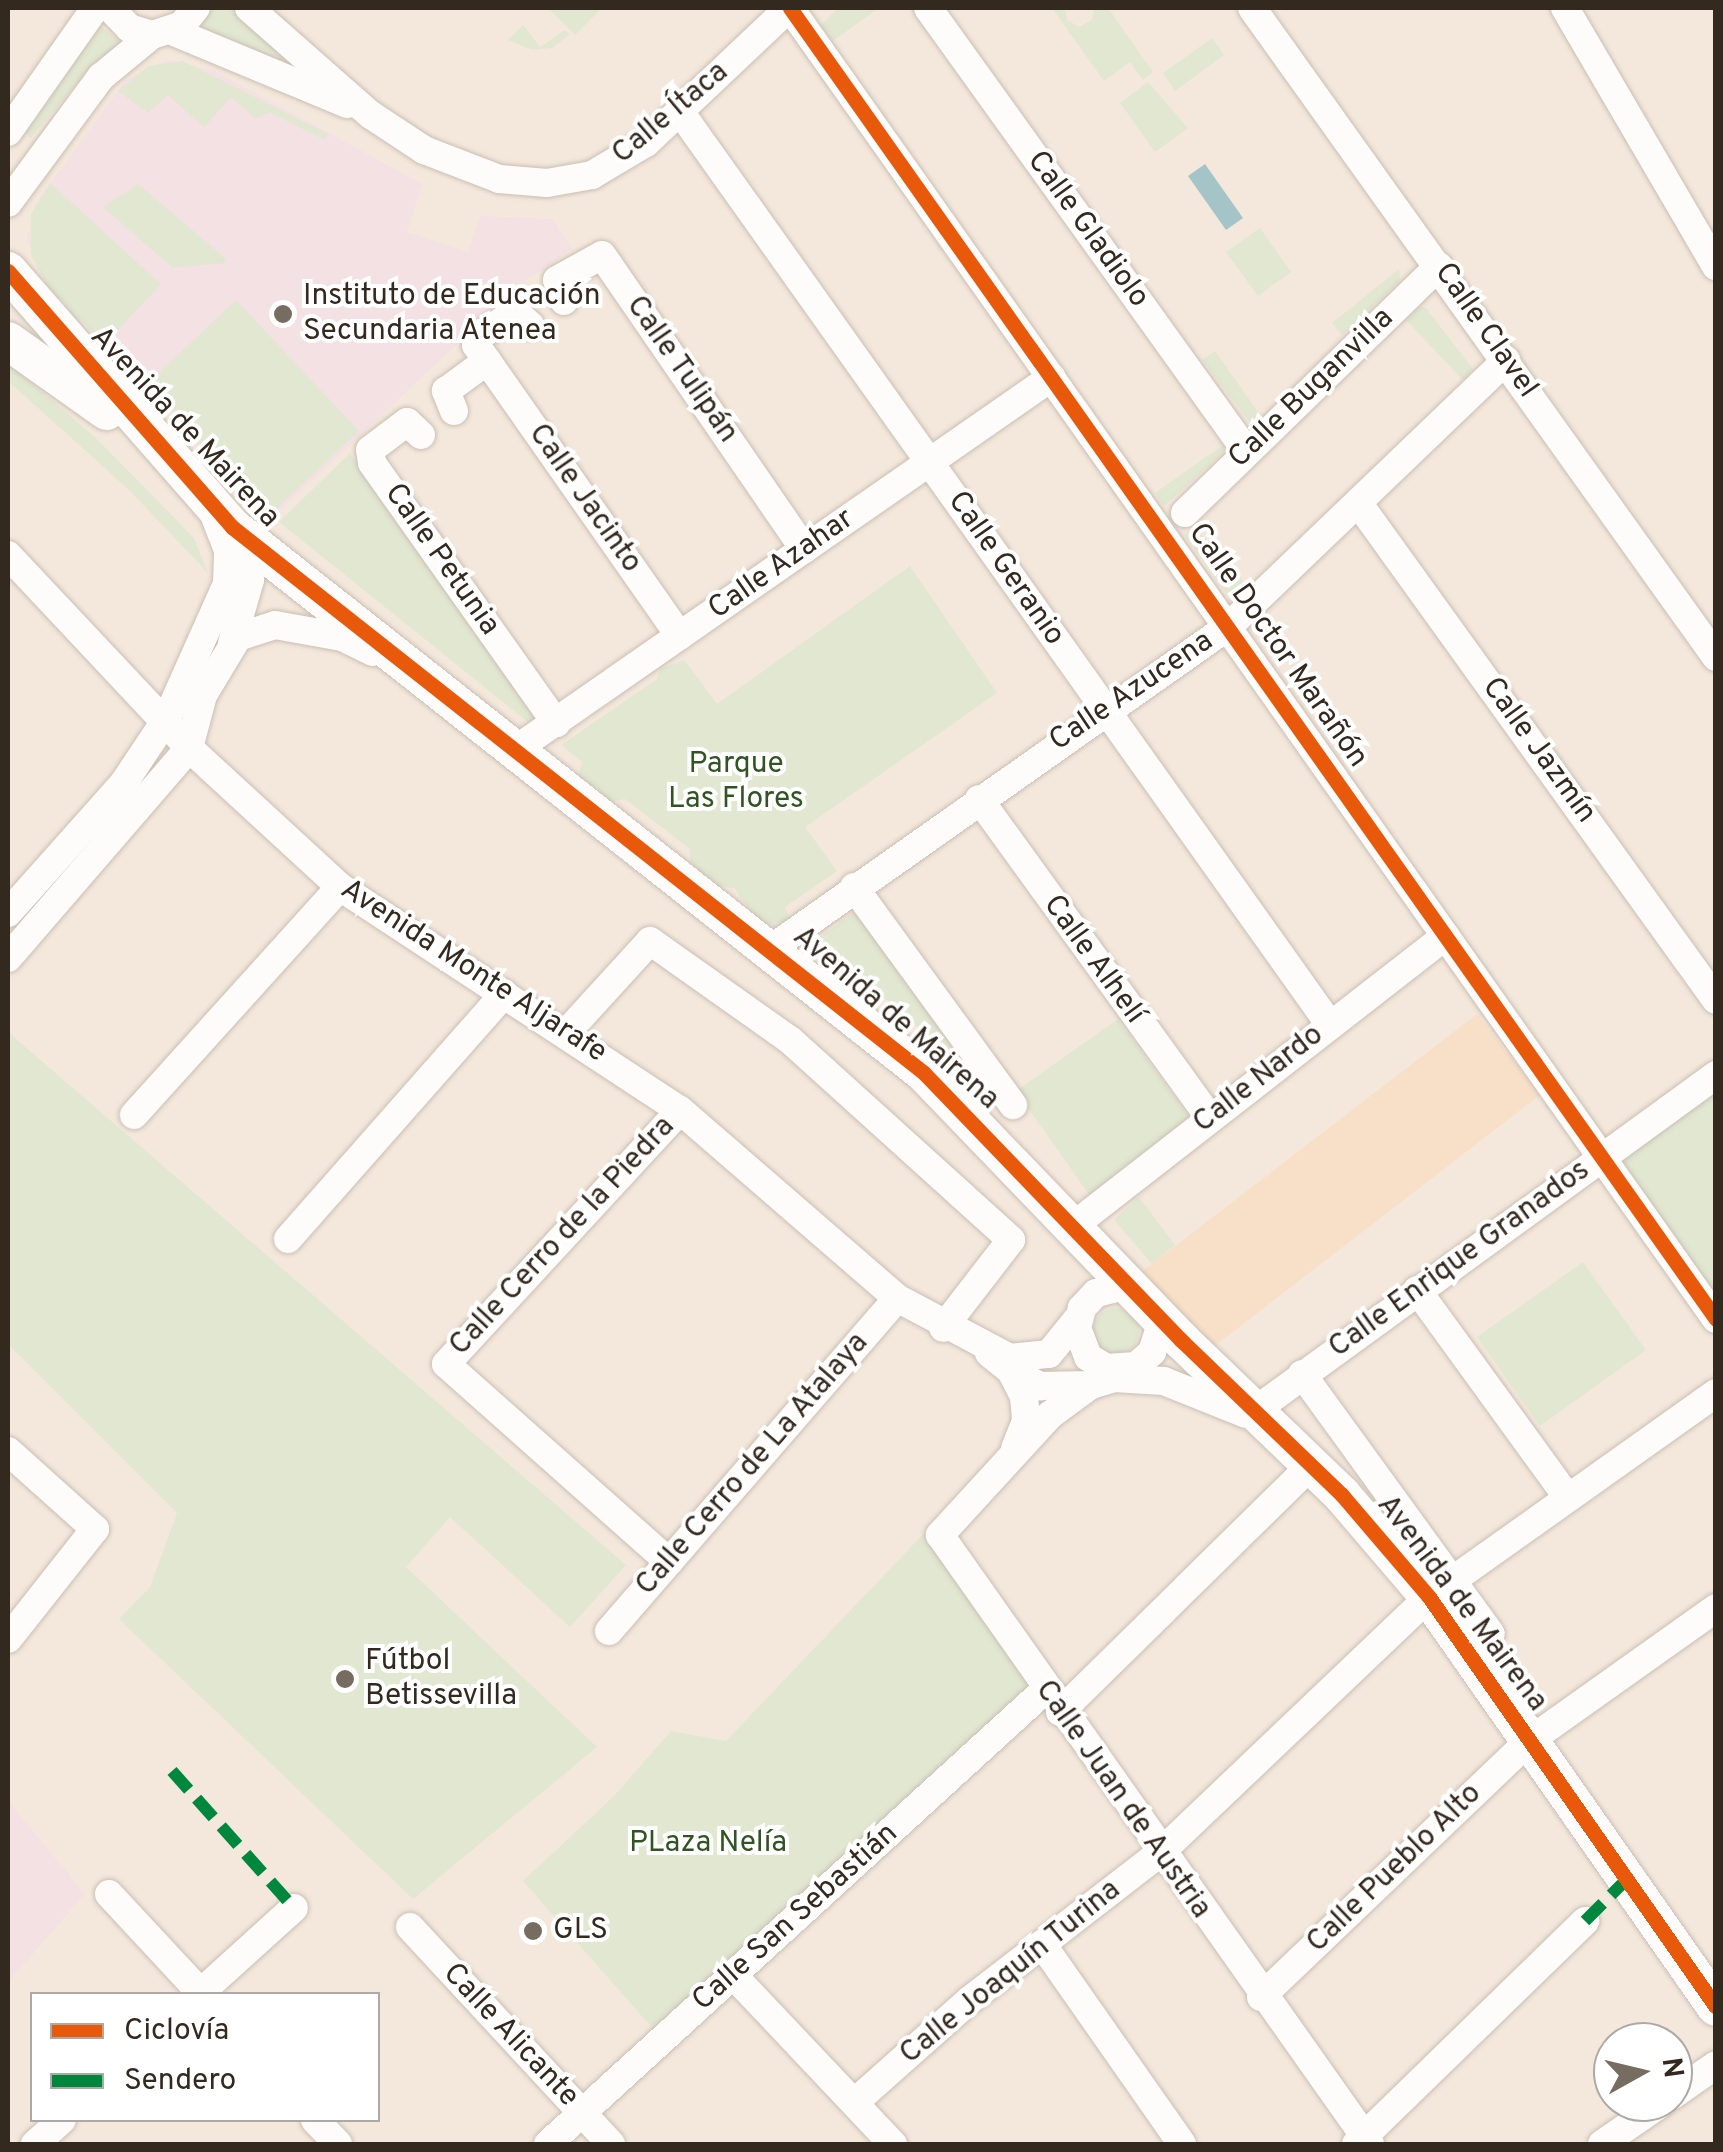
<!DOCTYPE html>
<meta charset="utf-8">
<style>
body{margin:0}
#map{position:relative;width:1723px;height:2152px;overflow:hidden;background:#f4e8dc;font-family:Overpass,sans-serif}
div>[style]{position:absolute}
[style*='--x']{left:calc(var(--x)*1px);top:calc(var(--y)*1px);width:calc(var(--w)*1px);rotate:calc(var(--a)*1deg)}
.built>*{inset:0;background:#f8e0c8}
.education>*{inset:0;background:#f3e1e3}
.green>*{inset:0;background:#e1e7d1}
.round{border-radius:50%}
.water>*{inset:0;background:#a4c4c8}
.roads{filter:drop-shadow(0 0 2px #cabfb4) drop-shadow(0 0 2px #cabfb4)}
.street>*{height:28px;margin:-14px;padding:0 14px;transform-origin:14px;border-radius:14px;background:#fdfcfa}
.secondary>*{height:38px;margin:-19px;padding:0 19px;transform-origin:19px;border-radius:19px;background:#fdfcfa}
.quiet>*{height:12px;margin-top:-6px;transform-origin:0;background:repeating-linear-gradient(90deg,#00873e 0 25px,transparent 0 37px)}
.cycleway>*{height:15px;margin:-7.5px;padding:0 7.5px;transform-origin:7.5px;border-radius:7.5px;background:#e8590c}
.dots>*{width:28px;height:28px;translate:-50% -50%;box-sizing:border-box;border:5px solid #fff;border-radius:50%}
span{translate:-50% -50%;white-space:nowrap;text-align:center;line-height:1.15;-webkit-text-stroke:8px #fff;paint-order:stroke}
.street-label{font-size:30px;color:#33291e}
.poi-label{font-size:30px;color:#33291e}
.left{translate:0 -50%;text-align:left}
.park-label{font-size:30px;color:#325422}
.frame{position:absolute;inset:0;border:10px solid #33291e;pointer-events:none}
.legend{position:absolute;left:30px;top:1992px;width:350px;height:130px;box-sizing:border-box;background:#fff;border:2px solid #ada9a5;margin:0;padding:12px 18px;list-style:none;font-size:30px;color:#33291e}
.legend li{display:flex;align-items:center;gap:20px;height:50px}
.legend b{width:50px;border:2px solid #ada9a5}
.north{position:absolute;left:1593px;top:2022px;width:100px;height:100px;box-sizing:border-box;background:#fff;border:2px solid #ada9a5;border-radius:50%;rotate:82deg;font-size:28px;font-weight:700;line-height:40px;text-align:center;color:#33291e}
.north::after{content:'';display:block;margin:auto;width:35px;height:45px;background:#776c60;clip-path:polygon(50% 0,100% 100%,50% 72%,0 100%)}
</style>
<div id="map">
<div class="built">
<i style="clip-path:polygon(1477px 1014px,1540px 1095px,1199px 1358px,1127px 1283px)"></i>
</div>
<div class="education">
<i style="clip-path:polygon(169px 60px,215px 71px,422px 184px,407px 232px,468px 252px,480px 216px,552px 219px,572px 249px,522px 283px,268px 522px,45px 280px,27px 240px,35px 204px,126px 80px)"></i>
<i style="clip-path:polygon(8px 1801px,85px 1894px,8px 1982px)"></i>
</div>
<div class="green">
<i style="clip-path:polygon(209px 8px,236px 8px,318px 78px,192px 30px)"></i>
<i style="clip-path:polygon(548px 8px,602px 8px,575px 35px)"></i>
<i style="clip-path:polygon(838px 8px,879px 8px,833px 41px,821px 25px)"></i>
<i style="clip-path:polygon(1052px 8px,1065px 8px,1067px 20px,1079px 27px,1092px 20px,1094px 8px,1108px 8px,1153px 72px,1143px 80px,1130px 62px,1104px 81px)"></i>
<i style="clip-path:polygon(96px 22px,122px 44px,76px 84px,31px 138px,23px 131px)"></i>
<i style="clip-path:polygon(523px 25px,540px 47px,565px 30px,570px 34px,552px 48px,532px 50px,508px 40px)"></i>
<i style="clip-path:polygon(1212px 38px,1224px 55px,1175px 91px,1163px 73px)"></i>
<i style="clip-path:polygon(183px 61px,328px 134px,325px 140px,269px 112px,256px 119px,231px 97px,204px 127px,168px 95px,148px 113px,118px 91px,148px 66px)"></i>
<i style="clip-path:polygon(1148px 82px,1188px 128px,1155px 152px,1120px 103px)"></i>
<i style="clip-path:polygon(50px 183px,161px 284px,104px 345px,81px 319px,73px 321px,64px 301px,53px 297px,31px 255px,31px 214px)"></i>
<i style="clip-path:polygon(138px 184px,226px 259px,224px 263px,173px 268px,103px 207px)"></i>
<i style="clip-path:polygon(1260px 228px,1291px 272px,1258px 296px,1226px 252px)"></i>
<i style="clip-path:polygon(1399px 269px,1400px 281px,1342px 335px,1332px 323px)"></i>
<i style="clip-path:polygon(236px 300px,359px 431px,269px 516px,146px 385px)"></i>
<i style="clip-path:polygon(1418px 307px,1426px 308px,1473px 369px,1463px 380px,1406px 320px)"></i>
<i style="clip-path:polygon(1215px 351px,1261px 416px,1252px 425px,1202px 360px)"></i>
<i style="clip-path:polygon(8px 363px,95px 437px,194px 538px,208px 573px,129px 490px,8px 381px)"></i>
<i style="clip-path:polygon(1223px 445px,1226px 450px,1164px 506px,1155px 493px)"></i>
<i style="clip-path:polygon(350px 453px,535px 718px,528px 722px,279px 522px)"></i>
<i style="clip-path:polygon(1194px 526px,1249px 588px,1238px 599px,1231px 599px,1184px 535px)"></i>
<i style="clip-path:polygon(910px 566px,997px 693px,805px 827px,837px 871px,785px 907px,790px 920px,761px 926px,734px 888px,712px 885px,690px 862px,690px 849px,625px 799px,606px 804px,598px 787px,576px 784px,582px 762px,561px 745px,657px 679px,660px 669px,684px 660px,717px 704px)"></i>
<i style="clip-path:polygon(853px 913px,857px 913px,1002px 1113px,910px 1019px,814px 941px)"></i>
<i style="clip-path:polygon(1118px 1019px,1189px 1117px,1090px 1196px,1016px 1091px)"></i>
<i style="clip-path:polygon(8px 1032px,626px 1565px,570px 1627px,450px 1517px,406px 1567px,597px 1747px,413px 1899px,119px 1619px,150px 1587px,177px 1513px,8px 1344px)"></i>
<i style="clip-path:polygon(1715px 1075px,1715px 1319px,1602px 1158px)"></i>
<i style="clip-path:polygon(1139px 1197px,1175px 1245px,1152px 1264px,1114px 1220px)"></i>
<i style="clip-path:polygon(1583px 1262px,1646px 1350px,1540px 1426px,1477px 1337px)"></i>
<i class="round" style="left:1093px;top:1308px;width:46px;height:46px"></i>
<i style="clip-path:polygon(928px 1529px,1031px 1688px,654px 2030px,523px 1881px,614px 1796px,671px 1731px,726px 1741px)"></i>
</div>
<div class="water">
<i style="clip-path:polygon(1205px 164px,1243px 218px,1226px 230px,1188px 176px)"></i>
</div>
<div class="roads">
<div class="street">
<i style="--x:110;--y:8;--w:28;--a:46"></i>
<i style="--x:129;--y:28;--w:24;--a:17"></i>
<i style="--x:152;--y:35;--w:32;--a:-18"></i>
<i style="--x:182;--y:25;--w:22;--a:-51"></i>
<i style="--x:249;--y:8;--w:162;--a:41.3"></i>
<i style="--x:371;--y:115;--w:64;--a:33.4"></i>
<i style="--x:424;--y:150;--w:80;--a:21.1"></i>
<i style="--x:499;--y:179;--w:48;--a:4.8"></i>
<i style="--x:547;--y:183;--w:46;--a:-10.1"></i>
<i style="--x:592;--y:175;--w:63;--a:-30.7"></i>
<i style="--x:646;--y:143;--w:197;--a:-43.4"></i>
<i style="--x:790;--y:8;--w:1605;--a:54.77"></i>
<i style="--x:928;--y:8;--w:547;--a:54.3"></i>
<i style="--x:1252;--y:8;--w:798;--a:54.44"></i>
<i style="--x:1565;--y:8;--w:299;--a:59.7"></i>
<i style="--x:172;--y:31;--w:190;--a:22.6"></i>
<i style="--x:681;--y:113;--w:1119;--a:54.56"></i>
<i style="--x:8;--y:132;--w:151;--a:-54.9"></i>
<i style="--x:8;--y:203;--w:157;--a:-53.6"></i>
<i style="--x:101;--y:77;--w:66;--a:-39.5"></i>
<i style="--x:564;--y:301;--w:22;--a:-108"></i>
<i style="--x:557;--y:280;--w:51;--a:-29.1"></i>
<i style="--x:602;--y:255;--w:357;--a:55.5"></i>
<i style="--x:530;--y:325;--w:20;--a:-139"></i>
<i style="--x:515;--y:312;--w:46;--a:145.6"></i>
<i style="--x:477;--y:338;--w:7;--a:98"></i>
<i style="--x:476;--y:345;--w:355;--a:55"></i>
<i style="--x:454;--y:411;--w:22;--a:-112"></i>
<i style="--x:446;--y:391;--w:51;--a:-36.2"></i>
<i style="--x:421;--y:435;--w:19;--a:-137"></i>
<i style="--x:407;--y:422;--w:46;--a:142.9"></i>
<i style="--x:370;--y:450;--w:13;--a:81"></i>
<i style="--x:372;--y:463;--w:319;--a:54.7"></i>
<i style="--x:1359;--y:504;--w:611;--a:54.26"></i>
<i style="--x:1185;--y:513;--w:354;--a:-44.2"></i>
<i style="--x:8;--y:555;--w:265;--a:46.8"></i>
<i style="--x:189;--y:748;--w:205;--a:42.6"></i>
<i style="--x:340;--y:887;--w:407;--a:33.3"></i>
<i style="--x:680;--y:1110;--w:287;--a:40.9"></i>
<i style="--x:897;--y:1298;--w:128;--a:28"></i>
<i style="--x:1010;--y:1358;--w:39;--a:-6"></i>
<i style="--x:1049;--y:1354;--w:46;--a:-51.1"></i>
<i style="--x:232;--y:643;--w:66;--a:-74.1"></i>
<i style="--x:250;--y:580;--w:50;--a:-106.3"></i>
<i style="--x:512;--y:752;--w:657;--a:-34.78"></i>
<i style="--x:979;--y:799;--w:394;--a:54.1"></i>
<i style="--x:854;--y:887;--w:270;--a:53.9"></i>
<i style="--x:8;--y:913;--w:173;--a:-48.3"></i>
<i style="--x:123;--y:784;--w:79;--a:-56.3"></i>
<i style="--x:167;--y:718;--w:147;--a:-65.9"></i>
<i style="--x:227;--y:584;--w:34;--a:-88"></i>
<i style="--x:228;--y:550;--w:41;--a:-111.5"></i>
<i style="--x:772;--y:948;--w:559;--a:-35.17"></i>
<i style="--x:1229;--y:626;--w:384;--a:-43.8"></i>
<i style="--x:8;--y:958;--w:277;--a:-49.2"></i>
<i style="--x:189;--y:748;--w:55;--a:-75.2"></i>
<i style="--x:203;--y:695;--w:68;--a:-58.9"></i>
<i style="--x:238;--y:637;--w:39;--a:-18"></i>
<i style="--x:275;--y:625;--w:68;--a:10.2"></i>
<i style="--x:342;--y:637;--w:34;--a:26"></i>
<i style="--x:567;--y:1032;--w:123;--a:-47.6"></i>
<i style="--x:650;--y:941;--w:171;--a:35.3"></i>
<i style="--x:790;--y:1040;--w:298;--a:42.1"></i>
<i style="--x:1011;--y:1240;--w:111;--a:127.7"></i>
<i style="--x:134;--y:1115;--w:307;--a:-47.9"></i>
<i style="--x:1073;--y:1226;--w:472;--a:-37.9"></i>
<i style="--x:288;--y:1239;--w:327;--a:-48.6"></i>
<i style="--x:1129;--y:1285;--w:34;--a:166"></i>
<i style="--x:1096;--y:1293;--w:21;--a:133"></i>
<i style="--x:1082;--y:1308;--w:21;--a:104"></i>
<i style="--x:1077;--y:1328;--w:31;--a:69"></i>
<i style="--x:1088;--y:1357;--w:21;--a:31"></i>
<i style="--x:1106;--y:1368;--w:30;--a:-4"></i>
<i style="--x:1136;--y:1366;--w:21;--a:-41"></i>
<i style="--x:1152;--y:1352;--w:33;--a:-72"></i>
<i style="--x:1417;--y:1290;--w:257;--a:54"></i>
<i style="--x:989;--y:1353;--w:28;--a:39"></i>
<i style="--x:1011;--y:1371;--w:28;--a:63"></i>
<i style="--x:1024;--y:1396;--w:25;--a:85"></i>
<i style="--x:1026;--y:1421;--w:29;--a:112"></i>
<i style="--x:1011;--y:1371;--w:34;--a:27"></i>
<i style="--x:1041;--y:1386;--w:49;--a:-1.2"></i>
<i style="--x:1302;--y:1374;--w:321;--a:54"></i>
<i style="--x:1253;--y:1412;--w:573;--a:-36.05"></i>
<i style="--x:1246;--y:1414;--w:88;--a:-158.1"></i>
<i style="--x:1164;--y:1381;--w:50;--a:-176.6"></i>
<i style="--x:1114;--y:1378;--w:24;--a:163"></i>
<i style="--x:1091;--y:1385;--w:51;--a:143.8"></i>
<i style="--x:1050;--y:1415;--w:163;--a:132.5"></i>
<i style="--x:940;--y:1535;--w:746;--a:54.78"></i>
<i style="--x:8;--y:1451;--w:117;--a:41.9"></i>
<i style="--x:95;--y:1529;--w:140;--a:128.3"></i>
<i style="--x:669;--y:1562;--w:298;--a:-138.4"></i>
<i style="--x:446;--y:1364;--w:345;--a:-47.3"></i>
<i style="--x:609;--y:1631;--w:440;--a:-49.1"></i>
<i style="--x:1060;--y:1712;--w:352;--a:-44.5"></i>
<i style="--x:109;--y:1894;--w:137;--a:47.1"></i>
<i style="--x:410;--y:1927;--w:296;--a:47.2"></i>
<i style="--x:1042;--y:1944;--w:244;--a:55"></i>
<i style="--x:733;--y:1975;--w:233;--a:46.6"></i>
<i style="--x:199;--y:1994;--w:128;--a:-42.2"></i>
<i style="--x:1261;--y:1997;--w:371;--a:-43.7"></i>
<i style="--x:1529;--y:1741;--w:229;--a:-35.4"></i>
<i style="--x:1673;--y:2095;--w:52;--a:-34.9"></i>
<i style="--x:855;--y:2102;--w:155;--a:-41.6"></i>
<i style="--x:971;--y:1999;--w:239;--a:-37.7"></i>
<i style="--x:1160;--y:1853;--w:371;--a:-43.6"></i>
<i style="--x:1429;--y:1597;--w:352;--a:-35.4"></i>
<i style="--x:315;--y:2120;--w:33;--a:46"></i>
<i style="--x:35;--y:2144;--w:36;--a:-42"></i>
<i style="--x:548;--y:2144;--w:673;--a:-42.41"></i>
<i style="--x:1356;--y:2144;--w:320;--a:-44.2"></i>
<i style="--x:1602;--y:2144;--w:74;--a:-34.5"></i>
</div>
<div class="secondary">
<i style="--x:8;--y:271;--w:340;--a:48.8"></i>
<i style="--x:232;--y:527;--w:881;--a:38.27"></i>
<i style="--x:924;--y:1073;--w:371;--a:46.1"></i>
<i style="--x:1181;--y:1340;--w:223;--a:43.9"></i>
<i style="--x:1342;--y:1495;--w:134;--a:49.5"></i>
<i style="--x:1429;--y:1597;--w:500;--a:55.01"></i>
<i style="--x:8;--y:341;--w:121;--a:35.3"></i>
</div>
</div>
<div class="quiet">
<i style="--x:172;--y:1771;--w:183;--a:48.3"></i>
<i style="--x:1585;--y:1921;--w:59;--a:-45"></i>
</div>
<div class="cycleway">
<i style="--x:790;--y:8;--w:1605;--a:54.77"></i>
<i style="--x:8;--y:271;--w:340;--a:48.8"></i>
<i style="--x:232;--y:527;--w:881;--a:38.27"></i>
<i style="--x:924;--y:1073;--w:371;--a:46.1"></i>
<i style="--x:1181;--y:1340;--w:223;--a:43.9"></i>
<i style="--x:1342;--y:1495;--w:134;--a:49.5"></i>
<i style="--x:1429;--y:1597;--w:500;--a:55.01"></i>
</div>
<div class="dots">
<i style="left:283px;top:314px;background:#776c60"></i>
<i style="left:345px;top:1679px;background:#776c60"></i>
<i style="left:533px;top:1931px;background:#776c60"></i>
</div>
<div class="street-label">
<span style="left:671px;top:114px;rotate:-40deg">Calle Ítaca</span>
<span style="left:1087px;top:230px;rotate:54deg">Calle Gladiolo</span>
<span style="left:1485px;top:331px;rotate:55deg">Calle Clavel</span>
<span style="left:681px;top:370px;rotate:55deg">Calle Tulipán</span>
<span style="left:1312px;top:389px;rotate:-44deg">Calle Buganvilla</span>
<span style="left:184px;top:428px;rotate:47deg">Avenida de Mairena</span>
<span style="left:584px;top:499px;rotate:55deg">Calle Jacinto</span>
<span style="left:441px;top:560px;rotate:55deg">Calle Petunia</span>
<span style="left:782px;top:565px;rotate:-35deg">Calle Azahar</span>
<span style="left:1005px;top:569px;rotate:55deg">Calle Geranio</span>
<span style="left:1277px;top:646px;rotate:55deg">Calle Doctor Marañón</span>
<span style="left:1132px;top:692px;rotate:-34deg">Calle Azucena</span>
<span style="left:1538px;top:751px;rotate:54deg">Calle Jazmín</span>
<span style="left:1093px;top:960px;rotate:54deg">Calle Alhelí</span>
<span style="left:473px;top:972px;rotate:33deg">Avenida Monte Aljarafe</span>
<span style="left:895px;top:1019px;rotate:41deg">Avenida de Mairena</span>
<span style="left:1259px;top:1080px;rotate:-38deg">Calle Nardo</span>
<span style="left:563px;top:1237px;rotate:-47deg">Calle Cerro de la Piedra</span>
<span style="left:1460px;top:1260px;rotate:-36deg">Calle Enrique Granados</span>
<span style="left:753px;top:1465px;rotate:-49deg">Calle Cerro de La Atalaya</span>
<span style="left:1461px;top:1604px;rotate:53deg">Avenida de Mairena</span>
<span style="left:1122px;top:1800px;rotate:55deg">Calle Juan de Austria</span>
<span style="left:1395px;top:1869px;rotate:-44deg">Calle Pueblo Alto</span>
<span style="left:796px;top:1918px;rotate:-42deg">Calle San Sebastián</span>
<span style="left:1011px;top:1973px;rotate:-39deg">Calle Joaquín Turina</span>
<span style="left:510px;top:2036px;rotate:47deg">Calle Alicante</span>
</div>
<div class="poi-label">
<span class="left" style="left:303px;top:314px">Instituto de Educación<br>Secundaria Atenea</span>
<span class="left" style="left:365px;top:1679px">Fútbol<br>Betissevilla</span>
<span class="left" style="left:553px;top:1931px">GLS</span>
</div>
<div class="park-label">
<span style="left:736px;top:782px">Parque<br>Las Flores</span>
<span style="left:708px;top:1844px">PLaza Nelía</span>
</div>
<div class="frame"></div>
<ul class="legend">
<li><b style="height:12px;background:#e8590c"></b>Ciclovía</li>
<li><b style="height:12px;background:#00873e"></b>Sendero</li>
</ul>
<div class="north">N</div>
</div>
